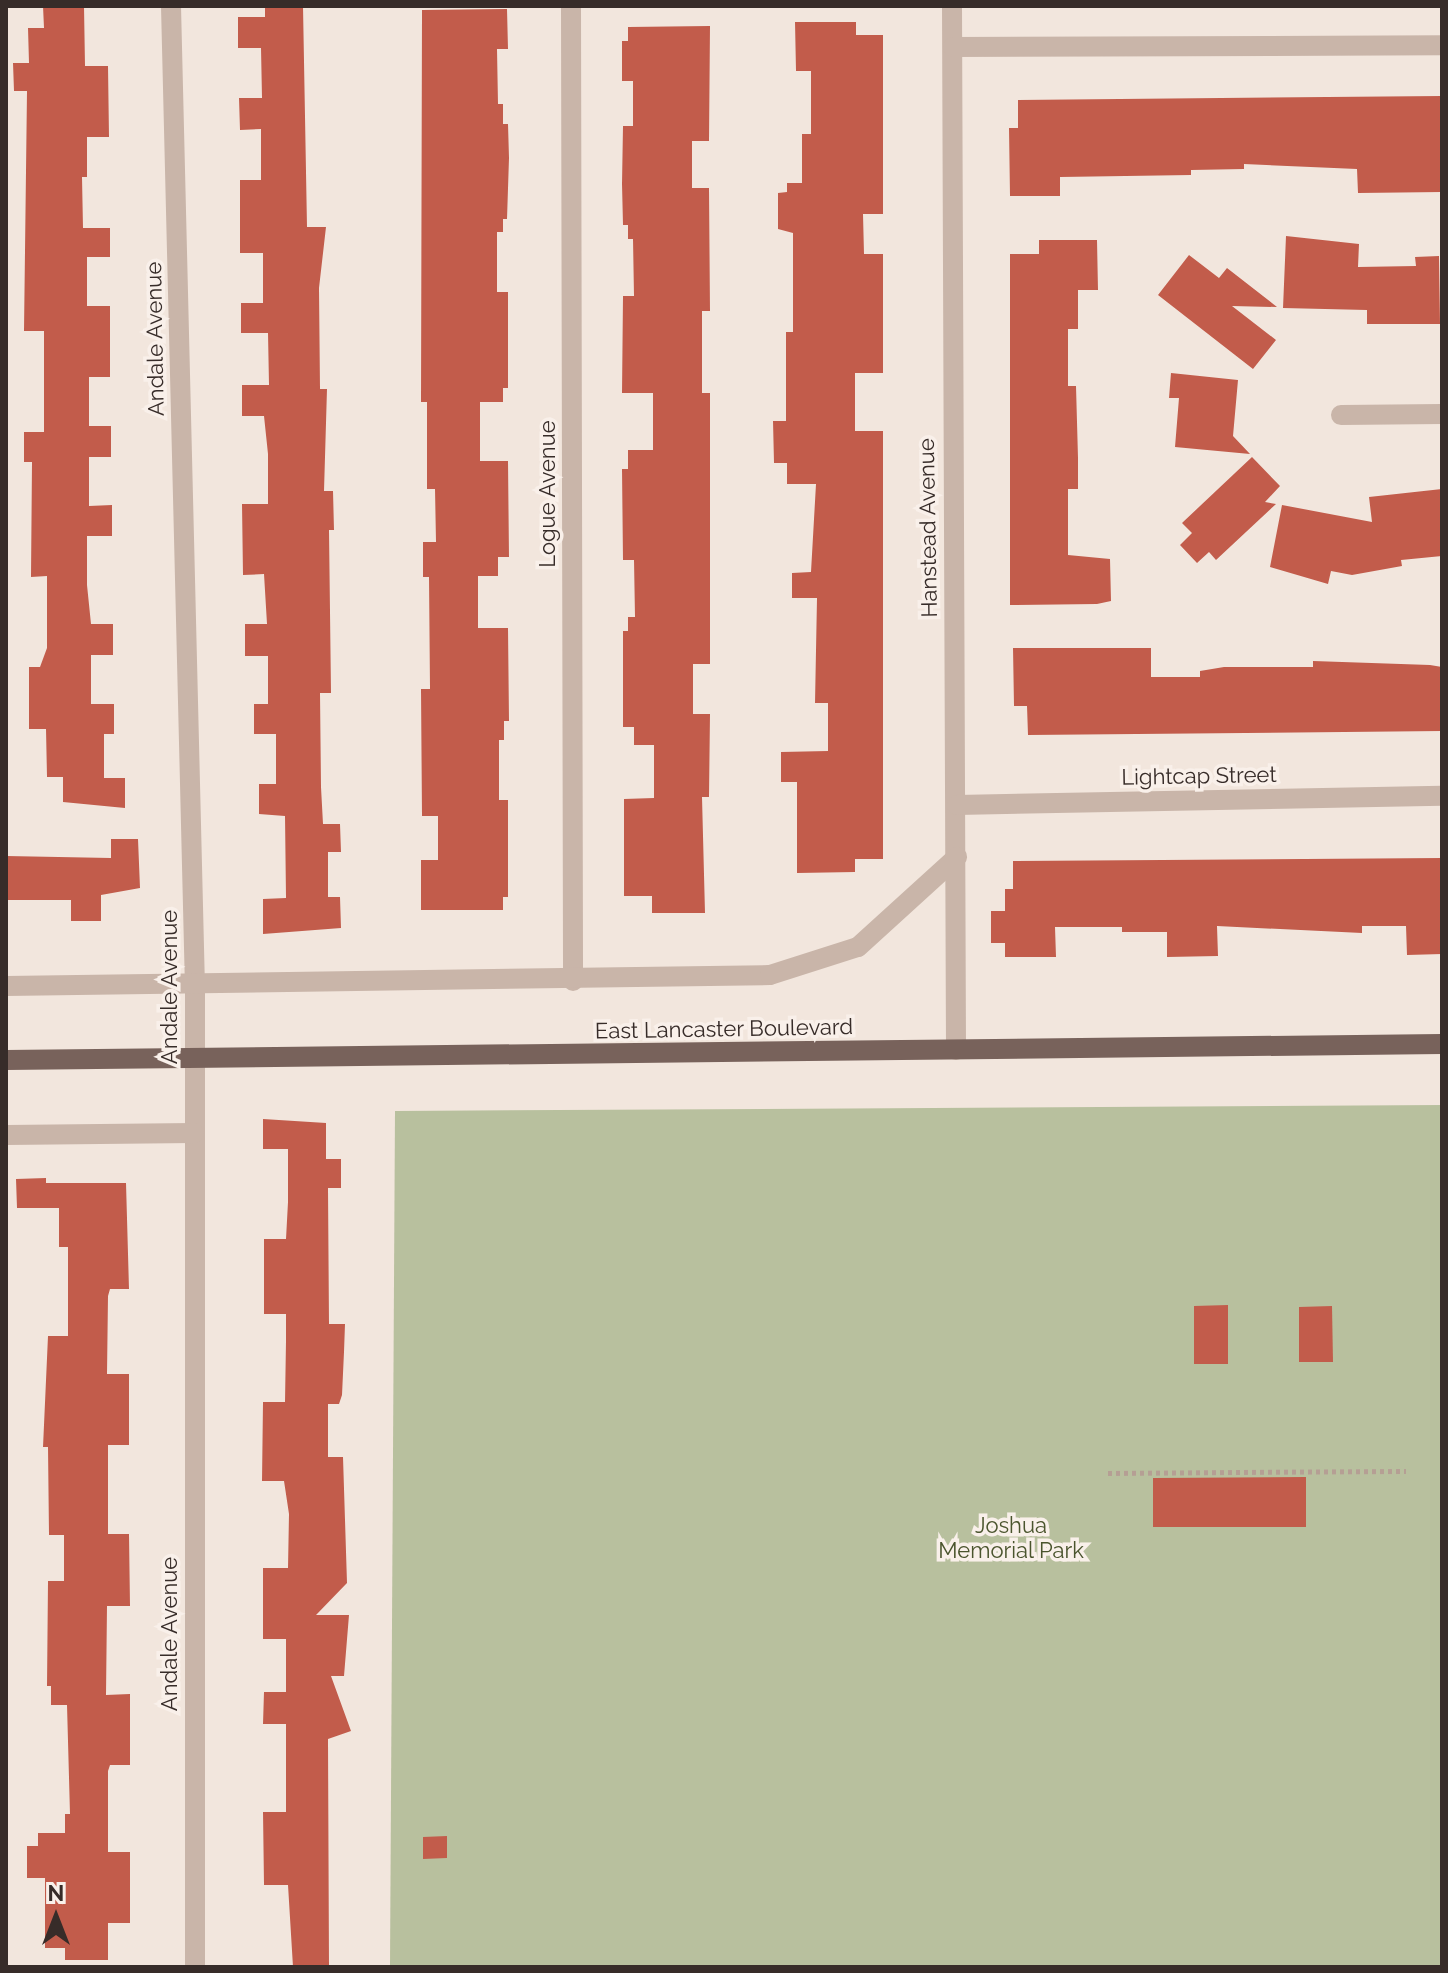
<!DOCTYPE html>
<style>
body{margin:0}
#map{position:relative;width:1448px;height:1973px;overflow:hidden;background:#f2e6dd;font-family:Raleway,sans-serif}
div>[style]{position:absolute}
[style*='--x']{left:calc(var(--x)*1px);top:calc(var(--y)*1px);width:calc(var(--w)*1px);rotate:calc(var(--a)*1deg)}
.green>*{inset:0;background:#b8c09e}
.building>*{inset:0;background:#c25c4b}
.path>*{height:5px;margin-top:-2.5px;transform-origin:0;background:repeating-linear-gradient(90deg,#b59f94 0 4px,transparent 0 8px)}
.minor>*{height:20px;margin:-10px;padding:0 10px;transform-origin:10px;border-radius:10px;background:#c9b5a9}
.major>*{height:20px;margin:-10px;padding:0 10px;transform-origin:10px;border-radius:10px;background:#78625b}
span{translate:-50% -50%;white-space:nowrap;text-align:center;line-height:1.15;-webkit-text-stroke:7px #f9f0ea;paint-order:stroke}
.street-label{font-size:22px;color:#372c29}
.park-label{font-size:22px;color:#4a542d}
.frame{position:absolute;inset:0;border:8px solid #372c29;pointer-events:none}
.north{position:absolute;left:16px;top:1877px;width:80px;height:80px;-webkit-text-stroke:6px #f9f0ea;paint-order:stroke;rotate:0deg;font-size:22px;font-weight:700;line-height:32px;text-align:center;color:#372c29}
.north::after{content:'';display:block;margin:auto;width:28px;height:36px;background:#372c29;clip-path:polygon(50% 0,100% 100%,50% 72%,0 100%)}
</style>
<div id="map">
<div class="green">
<i style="clip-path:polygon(1442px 1105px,1442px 1967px,390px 1967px,395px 1111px)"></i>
</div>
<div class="building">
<i style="clip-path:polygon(43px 6px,84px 6px,85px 66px,108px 66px,109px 137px,87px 137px,87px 177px,82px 177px,83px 228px,110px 228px,110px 257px,87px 257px,87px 306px,110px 306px,110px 377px,89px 377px,89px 426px,111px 426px,111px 457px,89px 457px,89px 506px,112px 505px,112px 536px,87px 536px,87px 585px,91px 624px,113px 624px,113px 655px,91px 655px,91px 704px,114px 704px,114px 734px,104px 734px,104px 778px,125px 778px,125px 808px,63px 802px,63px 777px,47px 777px,46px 729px,29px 729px,29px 667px,40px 667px,47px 648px,47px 576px,31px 577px,32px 462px,24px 462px,24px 432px,44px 432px,44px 331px,24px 331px,27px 91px,14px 91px,13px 63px,29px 63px,28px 28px,44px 28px)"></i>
<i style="clip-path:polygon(265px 6px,303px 6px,307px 227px,326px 227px,319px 288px,320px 389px,327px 389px,324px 491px,333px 491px,334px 530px,329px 530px,331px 693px,320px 693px,321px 787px,323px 824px,340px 824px,341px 852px,328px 852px,328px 897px,340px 897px,341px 928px,263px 934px,263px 899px,286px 898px,285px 816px,259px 814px,259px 784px,276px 784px,276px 734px,254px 734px,254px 704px,268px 704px,268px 656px,245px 656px,245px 624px,267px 624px,264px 574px,243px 575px,242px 504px,268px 504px,268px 454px,264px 416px,242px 416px,242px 385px,269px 385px,268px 333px,241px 333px,241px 303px,263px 303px,263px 253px,240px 253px,240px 180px,261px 180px,261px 129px,240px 130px,239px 98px,262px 98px,261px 48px,238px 48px,238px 17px,265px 17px)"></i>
<i style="clip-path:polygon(507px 9px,508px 49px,497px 49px,498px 104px,503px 104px,503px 124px,508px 124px,509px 158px,507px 219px,503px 219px,503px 232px,497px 232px,497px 292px,508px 292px,508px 388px,503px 388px,503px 402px,480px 402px,480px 461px,508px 461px,509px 557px,498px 557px,498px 576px,478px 576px,478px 628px,508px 628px,509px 721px,504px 721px,504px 740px,499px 740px,499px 800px,508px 800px,508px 897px,503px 897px,503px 910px,421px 910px,421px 860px,438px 860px,438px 816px,422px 816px,421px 689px,430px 689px,429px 577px,423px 577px,423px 542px,436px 542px,435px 489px,427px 489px,427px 402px,421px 402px,422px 10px)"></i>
<i style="clip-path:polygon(795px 22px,856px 22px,856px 35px,883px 35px,883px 214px,863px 214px,864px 254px,883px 254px,883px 373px,855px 373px,855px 431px,883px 431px,883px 859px,855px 859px,855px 872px,797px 873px,797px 782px,781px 782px,781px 752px,828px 751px,828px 703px,815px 703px,817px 598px,792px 598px,792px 573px,811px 572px,816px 484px,787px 484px,787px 463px,774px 463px,773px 421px,786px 421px,786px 332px,793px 332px,793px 233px,778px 229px,778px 193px,787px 192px,787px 183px,802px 183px,802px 134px,811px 134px,811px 71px,796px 71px)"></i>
<i style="clip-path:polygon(710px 26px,709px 141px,692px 141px,692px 188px,709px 188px,710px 311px,702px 311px,702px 393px,710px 393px,710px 664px,693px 664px,693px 714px,710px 714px,709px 797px,702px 797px,705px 913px,652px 913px,652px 896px,624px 896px,624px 799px,654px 798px,654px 745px,634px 745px,634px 727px,623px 727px,623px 631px,628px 631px,628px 617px,635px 617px,634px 560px,623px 560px,622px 469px,628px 469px,628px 450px,653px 450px,653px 393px,622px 393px,623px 296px,634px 296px,633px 239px,628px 239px,628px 225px,623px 225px,622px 184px,623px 126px,633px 126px,633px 81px,622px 81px,622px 41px,628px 41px,628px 27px)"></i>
<i style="clip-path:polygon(1442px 96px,1442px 192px,1358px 193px,1357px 169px,1244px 164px,1244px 169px,1191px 170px,1191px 175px,1060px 177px,1060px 196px,1010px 196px,1009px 128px,1018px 128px,1018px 100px)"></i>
<i style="clip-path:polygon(1286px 236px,1359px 244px,1358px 267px,1416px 266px,1415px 257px,1439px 256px,1440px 324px,1367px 324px,1367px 310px,1283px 308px)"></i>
<i style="clip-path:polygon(1039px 240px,1097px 240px,1098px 290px,1078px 290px,1078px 329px,1068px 329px,1068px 386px,1076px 386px,1078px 458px,1078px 489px,1068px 489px,1068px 555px,1110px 559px,1111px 601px,1097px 604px,1010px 605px,1010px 254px,1039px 254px)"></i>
<i style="clip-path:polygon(1189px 255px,1219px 278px,1227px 268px,1277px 307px,1232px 306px,1276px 340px,1253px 369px,1158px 295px)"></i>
<i style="clip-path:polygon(1171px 373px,1238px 380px,1233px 436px,1250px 454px,1175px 447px,1179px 398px,1169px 398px)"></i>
<i style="clip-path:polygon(1252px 457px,1280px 486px,1265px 502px,1276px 504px,1216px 560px,1209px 552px,1197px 563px,1180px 545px,1192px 533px,1182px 523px)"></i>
<i style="clip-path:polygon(1442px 489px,1442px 556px,1401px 560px,1402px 566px,1352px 575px,1331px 571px,1328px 584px,1270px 567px,1282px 505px,1372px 522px,1369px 497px)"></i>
<i style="clip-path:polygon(1013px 648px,1151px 648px,1151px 677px,1200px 677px,1200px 671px,1224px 667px,1313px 667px,1313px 661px,1430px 665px,1442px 667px,1442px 731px,1028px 735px,1027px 706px,1014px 706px)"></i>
<i style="clip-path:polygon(111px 839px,138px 839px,140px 888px,101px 895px,101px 921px,71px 921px,71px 900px,6px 900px,6px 856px,111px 858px)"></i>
<i style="clip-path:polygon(1442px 858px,1442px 954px,1407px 955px,1406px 926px,1362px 926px,1362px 933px,1217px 926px,1218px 956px,1167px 957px,1167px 932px,1122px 932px,1122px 927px,1055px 927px,1056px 957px,1005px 957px,1005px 943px,991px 943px,991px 911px,1005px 911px,1005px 889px,1013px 889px,1013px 861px)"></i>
<i style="clip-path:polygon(263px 1119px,326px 1123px,326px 1159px,341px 1159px,341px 1188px,328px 1188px,329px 1324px,345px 1324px,344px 1352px,342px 1395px,339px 1404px,328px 1404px,328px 1457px,343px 1457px,347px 1583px,316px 1615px,349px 1615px,344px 1676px,331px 1676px,351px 1731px,328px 1739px,329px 1967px,293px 1967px,288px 1885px,264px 1885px,263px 1812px,286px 1812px,286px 1724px,263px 1724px,264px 1692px,286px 1692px,286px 1639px,263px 1639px,263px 1568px,288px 1568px,289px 1514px,284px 1481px,262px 1481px,263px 1402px,285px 1402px,286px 1341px,286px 1314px,264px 1314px,264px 1239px,286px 1239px,288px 1202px,288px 1149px,263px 1149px)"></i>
<i style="clip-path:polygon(46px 1178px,46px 1183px,126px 1183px,129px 1289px,110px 1289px,108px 1296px,107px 1374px,129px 1374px,129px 1445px,108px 1445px,108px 1534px,129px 1534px,130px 1606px,107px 1606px,106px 1695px,130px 1694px,130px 1765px,110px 1765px,108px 1771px,108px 1852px,130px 1852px,130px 1923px,108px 1923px,108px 1960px,65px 1960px,65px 1948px,45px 1948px,45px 1878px,27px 1878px,27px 1846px,38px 1846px,38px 1833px,65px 1833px,65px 1814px,70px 1814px,67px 1705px,51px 1705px,51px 1686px,47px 1686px,48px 1581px,64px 1581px,64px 1535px,49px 1535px,48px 1447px,43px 1447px,48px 1336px,68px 1336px,68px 1247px,59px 1247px,59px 1208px,17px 1208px,16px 1179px)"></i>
<i style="clip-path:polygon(1228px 1305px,1228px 1364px,1194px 1364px,1194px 1306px)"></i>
<i style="clip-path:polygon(1332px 1306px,1333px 1362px,1299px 1362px,1299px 1307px)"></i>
<i style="clip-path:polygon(1306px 1477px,1306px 1527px,1153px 1527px,1153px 1478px)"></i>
<i style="clip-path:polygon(447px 1836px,447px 1858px,423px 1859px,423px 1837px)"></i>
</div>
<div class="path">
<i style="--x:1108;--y:1473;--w:298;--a:-0.4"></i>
</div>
<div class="minor">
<i style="--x:171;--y:6;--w:981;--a:88.6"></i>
<i style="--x:195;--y:987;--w:980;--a:90"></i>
<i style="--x:571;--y:6;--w:975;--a:89.88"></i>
<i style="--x:952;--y:6;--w:1044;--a:89.78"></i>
<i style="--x:953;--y:47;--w:489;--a:-0.2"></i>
<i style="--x:1341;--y:415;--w:101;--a:-0.6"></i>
<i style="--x:957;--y:805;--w:485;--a:-1.1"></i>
<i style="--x:6;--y:986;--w:764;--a:-0.82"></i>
<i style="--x:770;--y:975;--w:92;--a:-17.7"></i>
<i style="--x:858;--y:947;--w:134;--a:-42.3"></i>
<i style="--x:6;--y:1135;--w:188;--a:-0.6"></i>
</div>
<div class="major">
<i style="--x:6;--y:1060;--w:1436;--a:-0.64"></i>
</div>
<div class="street-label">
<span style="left:155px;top:339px;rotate:-91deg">Andale Avenue</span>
<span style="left:548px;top:494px;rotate:-90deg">Logue Avenue</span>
<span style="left:928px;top:528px;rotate:-91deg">Hanstead Avenue</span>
<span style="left:1199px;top:776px;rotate:-1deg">Lightcap Street</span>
<span style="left:170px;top:987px;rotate:-90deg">Andale Avenue</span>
<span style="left:724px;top:1029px;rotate:-1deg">East Lancaster Boulevard</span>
<span style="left:170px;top:1634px;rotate:-90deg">Andale Avenue</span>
</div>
<div class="park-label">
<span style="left:1011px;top:1538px">Joshua<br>Memorial Park</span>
</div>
<div class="frame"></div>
<div class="north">N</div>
</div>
